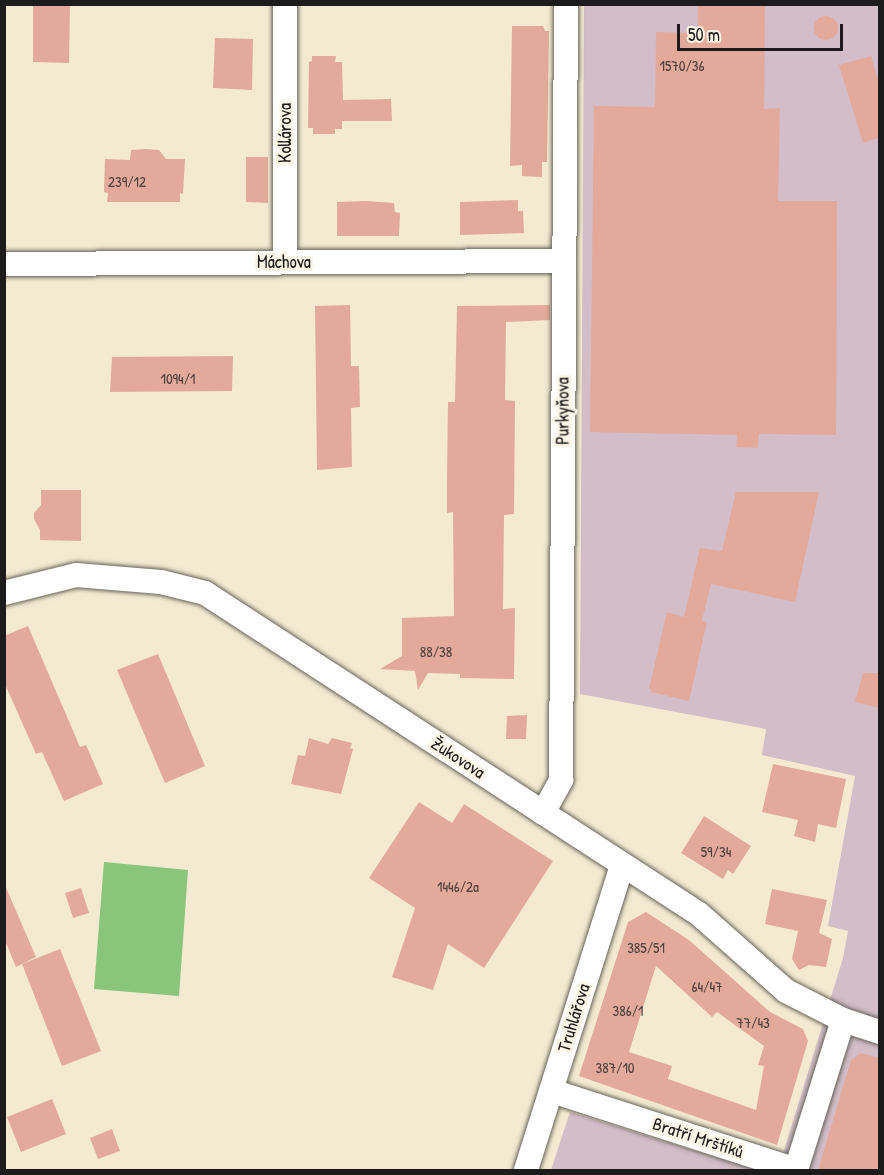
<!DOCTYPE html>
<meta charset="utf-8">
<style>
body{margin:0}
#map{position:relative;width:884px;height:1175px;overflow:hidden;background:#f3ead1;font-family:"Patrick Hand",sans-serif}
div>[style]{position:absolute}
[style*='--x']{left:calc(var(--x)*1px);top:calc(var(--y)*1px);width:calc(var(--w)*1px);rotate:calc(var(--a)*1deg)}
.industrial>*{inset:0;background:#d2bdc8}
.green>*{inset:0;background:#89c57a}
.building>*{inset:0;background:#e3aa9b}
.round{border-radius:50%}
.roads{filter:drop-shadow(0 0 2px #67645b) drop-shadow(0 0 2px #67645b)}
.minor>*{height:24px;margin:-12px;padding:0 12px;transform-origin:12px;border-radius:12px;background:#fff}
span{translate:-50% -50%;white-space:nowrap;text-align:center;line-height:1.15;-webkit-text-stroke:6px #fcf5e5;paint-order:stroke}
.number-label{font-size:15px;color:#4e403c}
.number-label span{-webkit-text-stroke-width:0}
.street-label{font-size:18px;color:#1c1c1c}
.frame{position:absolute;inset:0;border:6px solid #1c1c1c;pointer-events:none}
.scale{position:absolute;left:677px;top:24px;width:166px;height:27px;box-sizing:border-box;border:3px solid #1c1c1c;border-top:0;padding-left:8px;font-size:18px;line-height:21px;white-space:nowrap;color:#1c1c1c;-webkit-text-stroke:4px #fcf5e5;paint-order:stroke}
</style>
<div id="map">
<div class="industrial">
<i style="clip-path:polygon(584px 5px,879px 5px,879px 1170px,778px 1170px,843px 958px,848px 931px,828px 926px,855px 776px,762px 755px,766px 729px,580px 694px)"></i>
<i style="clip-path:polygon(570px 1112px,757px 1170px,551px 1170px)"></i>
</div>
<div class="green">
<i style="clip-path:polygon(104px 862px,188px 870px,179px 996px,94px 989px)"></i>
</div>
<div class="building">
<i style="clip-path:polygon(33px 4px,70px 4px,69px 63px,33px 62px)"></i>
<i style="clip-path:polygon(698px 4px,765px 4px,764px 109px,780px 108px,778px 201px,837px 201px,836px 435px,759px 434px,758px 448px,736px 447px,737px 435px,590px 432px,594px 106px,655px 107px,656px 32px,698px 33px)"></i>
<i class="round" style="left:814px;top:16px;width:24px;height:24px"></i>
<i style="clip-path:polygon(512px 26px,543px 26px,545px 31px,549px 31px,547px 162px,542px 162px,542px 177px,522px 176px,522px 165px,510px 166px)"></i>
<i style="clip-path:polygon(215px 38px,253px 39px,252px 90px,213px 88px)"></i>
<i style="clip-path:polygon(312px 56px,336px 56px,335px 62px,342px 62px,343px 100px,391px 99px,392px 121px,342px 121px,342px 129px,335px 129px,335px 134px,313px 134px,313px 128px,308px 128px,309px 62px,312px 61px)"></i>
<i style="clip-path:polygon(871px 56px,879px 84px,879px 138px,863px 143px,839px 65px)"></i>
<i style="clip-path:polygon(145px 149px,159px 150px,166px 159px,185px 159px,183px 194px,180px 193px,180px 202px,107px 202px,108px 193px,104px 192px,105px 159px,130px 160px,131px 150px)"></i>
<i style="clip-path:polygon(246px 157px,268px 157px,268px 203px,246px 202px)"></i>
<i style="clip-path:polygon(518px 200px,518px 211px,523px 211px,524px 233px,460px 235px,460px 202px)"></i>
<i style="clip-path:polygon(366px 201px,394px 203px,395px 212px,400px 213px,399px 236px,337px 236px,337px 202px)"></i>
<i style="clip-path:polygon(350px 305px,351px 366px,359px 366px,360px 407px,351px 408px,352px 467px,317px 470px,315px 306px)"></i>
<i style="clip-path:polygon(550px 305px,550px 320px,506px 322px,505px 400px,515px 401px,514px 514px,504px 515px,503px 609px,515px 608px,514px 679px,460px 678px,460px 674px,428px 673px,418px 690px,415px 671px,380px 669px,402px 656px,402px 618px,454px 616px,453px 512px,447px 513px,447px 478px,448px 402px,455px 402px,457px 306px)"></i>
<i style="clip-path:polygon(233px 356px,232px 391px,110px 392px,112px 357px)"></i>
<i style="clip-path:polygon(41px 490px,81px 490px,81px 541px,40px 540px,40px 530px,34px 519px,34px 513px,41px 505px)"></i>
<i style="clip-path:polygon(736px 492px,819px 492px,795px 602px,711px 584px,702px 621px,707px 622px,689px 701px,651px 692px,651px 689px,649px 689px,667px 612px,684px 617px,700px 548px,722px 551px)"></i>
<i style="clip-path:polygon(28px 626px,80px 747px,86px 745px,103px 784px,64px 801px,42px 752px,36px 754px,4px 682px,4px 636px)"></i>
<i style="clip-path:polygon(158px 654px,205px 766px,165px 783px,117px 670px)"></i>
<i style="clip-path:polygon(863px 673px,879px 673px,879px 708px,855px 702px)"></i>
<i style="clip-path:polygon(527px 715px,526px 739px,506px 739px,507px 716px)"></i>
<i style="clip-path:polygon(309px 738px,328px 744px,332px 738px,352px 743px,350px 748px,353px 749px,341px 794px,291px 784px,298px 755px,305px 756px)"></i>
<i style="clip-path:polygon(773px 764px,846px 779px,836px 828px,818px 824px,815px 842px,794px 836px,798px 820px,762px 812px)"></i>
<i style="clip-path:polygon(419px 802px,452px 823px,464px 804px,553px 861px,484px 968px,448px 944px,433px 990px,392px 977px,415px 908px,369px 878px)"></i>
<i style="clip-path:polygon(704px 816px,751px 846px,733px 874px,728px 870px,723px 879px,681px 853px)"></i>
<i style="clip-path:polygon(4px 883px,36px 957px,16px 967px,4px 938px)"></i>
<i style="clip-path:polygon(81px 888px,89px 913px,73px 918px,65px 893px)"></i>
<i style="clip-path:polygon(772px 889px,827px 900px,819px 933px,832px 939px,826px 967px,809px 965px,799px 970px,792px 959px,798px 931px,765px 924px)"></i>
<i style="clip-path:polygon(evenodd,646px 912px,689px 940px,770px 1012px,803px 1029px,808px 1041px,777px 1145px,579px 1076px,628px 922px,646px 912px,656px 966px,712px 1017px,717px 1012px,764px 1046px,758px 1065px,764px 1066px,756px 1110px,668px 1079px,672px 1066px,629px 1052px,656px 966px)"></i>
<i style="clip-path:polygon(60px 949px,101px 1051px,62px 1066px,22px 964px)"></i>
<i style="clip-path:polygon(861px 1053px,879px 1058px,879px 1170px,818px 1170px,851px 1060px)"></i>
<i style="clip-path:polygon(52px 1099px,66px 1134px,21px 1152px,7px 1117px)"></i>
<i style="clip-path:polygon(112px 1129px,120px 1151px,98px 1159px,90px 1138px)"></i>
</div>
<div class="roads">
<div class="minor">
<i style="--x:285;--y:261;--w:257;--a:-90"></i>
<i style="--x:4;--y:264;--w:559;--a:-0.31"></i>
<i style="--x:4;--y:593;--w:74;--a:-14"></i>
<i style="--x:76;--y:575;--w:85;--a:4.7"></i>
<i style="--x:161;--y:582;--w:45;--a:14"></i>
<i style="--x:205;--y:593;--w:589;--a:33.02"></i>
<i style="--x:699;--y:914;--w:116;--a:41.5"></i>
<i style="--x:786;--y:991;--w:64;--a:27"></i>
<i style="--x:843;--y:1020;--w:39;--a:18"></i>
<i style="--x:543;--y:813;--w:38;--a:-61"></i>
<i style="--x:561;--y:780;--w:776;--a:-89.63"></i>
<i style="--x:552;--y:1091;--w:257;--a:17.9"></i>
<i style="--x:526;--y:1170;--w:319;--a:-72.5"></i>
<i style="--x:796;--y:1170;--w:157;--a:-72.6"></i>
</div>
</div>
<div class="number-label">
<span style="left:682px;top:66px">1570/36</span>
<span style="left:127px;top:182px">239/12</span>
<span style="left:178px;top:379px">1094/1</span>
<span style="left:436px;top:652px">88/38</span>
<span style="left:716px;top:852px">59/34</span>
<span style="left:458px;top:887px">1446/2a</span>
<span style="left:646px;top:948px">385/51</span>
<span style="left:707px;top:987px">64/47</span>
<span style="left:628px;top:1011px">386/1</span>
<span style="left:753px;top:1023px">77/43</span>
<span style="left:615px;top:1068px">387/10</span>
</div>
<div class="street-label">
<span style="left:285px;top:133px;rotate:-90deg">Kollárova</span>
<span style="left:284px;top:262px">Máchova</span>
<span style="left:563px;top:411px;rotate:-90deg">Purkyňova</span>
<span style="left:458px;top:758px;rotate:33deg">Žukovova</span>
<span style="left:574px;top:1018px;rotate:-73deg">Truhlářova</span>
<span style="left:698px;top:1138px;rotate:18deg">Bratří Mrštíků</span>
</div>
<div class="frame"></div>
<div class="scale">50 m</div>
</div>
